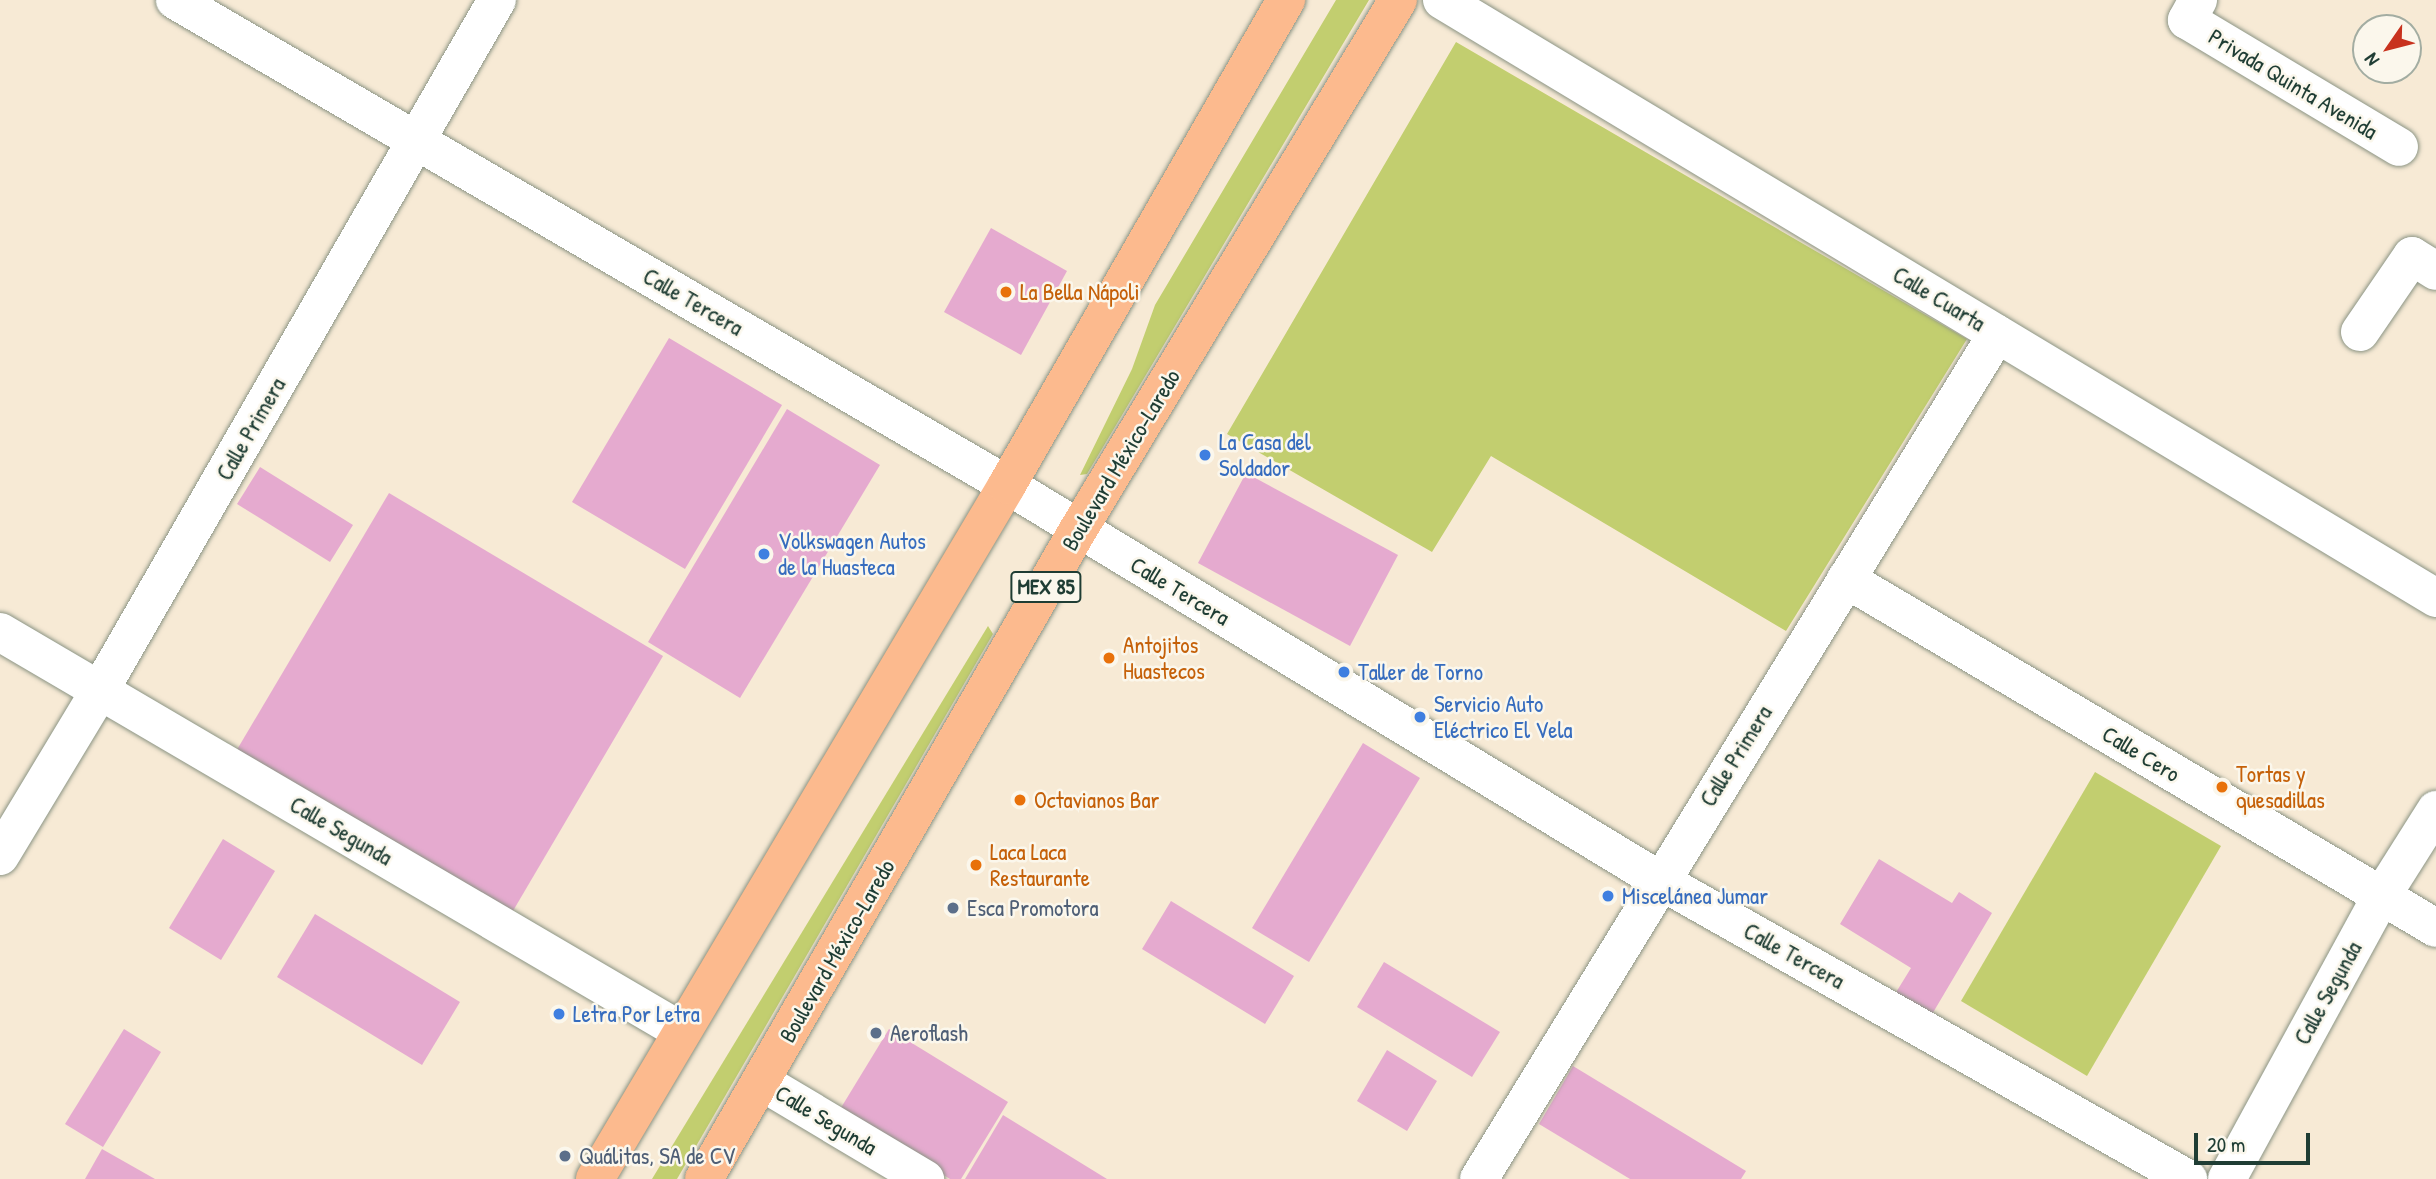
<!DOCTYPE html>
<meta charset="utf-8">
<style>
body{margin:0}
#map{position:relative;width:2436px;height:1179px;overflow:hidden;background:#f7ead5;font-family:"Patrick Hand",sans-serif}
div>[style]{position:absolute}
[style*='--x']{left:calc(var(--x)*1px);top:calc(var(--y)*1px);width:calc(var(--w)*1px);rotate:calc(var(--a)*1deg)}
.green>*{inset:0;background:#c2ce6f}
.building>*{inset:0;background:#e5aacf}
.roads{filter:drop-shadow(0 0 2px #8b9484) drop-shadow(0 0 2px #8b9484)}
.minor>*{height:38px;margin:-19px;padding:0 19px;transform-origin:19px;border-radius:19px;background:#fff}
.major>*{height:38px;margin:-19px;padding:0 19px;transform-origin:19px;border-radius:19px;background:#fcba8e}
.dots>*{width:19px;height:19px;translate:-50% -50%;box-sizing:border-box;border:4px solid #fbf7ec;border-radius:50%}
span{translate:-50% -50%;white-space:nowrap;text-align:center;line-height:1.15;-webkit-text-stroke:5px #fbf7ec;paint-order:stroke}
.shield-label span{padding:2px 5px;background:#fbf7ec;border:2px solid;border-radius:5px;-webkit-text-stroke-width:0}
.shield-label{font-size:21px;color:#1f3d34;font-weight:700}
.street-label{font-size:23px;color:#1f3d34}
.food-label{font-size:23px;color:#c56008}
.left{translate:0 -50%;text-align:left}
.shop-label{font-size:23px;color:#366cbe}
.service-label{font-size:23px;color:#4e5e75}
.north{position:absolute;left:2352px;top:14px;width:70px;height:70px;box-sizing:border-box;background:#fbf7ec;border:2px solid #a3ada2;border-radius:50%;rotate:235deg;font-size:19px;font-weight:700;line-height:28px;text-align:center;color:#1f3d34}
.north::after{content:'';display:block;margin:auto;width:24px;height:32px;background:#c8321e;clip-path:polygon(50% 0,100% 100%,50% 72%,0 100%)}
.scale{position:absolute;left:2194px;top:1133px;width:116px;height:32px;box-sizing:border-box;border:4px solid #1f3d34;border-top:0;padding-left:9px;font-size:21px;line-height:24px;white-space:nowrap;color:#1f3d34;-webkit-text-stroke:5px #fbf7ec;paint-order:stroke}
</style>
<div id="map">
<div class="green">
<i style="clip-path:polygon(1336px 0,1369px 0,1087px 474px,1080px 475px,1132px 369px,1155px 305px)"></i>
<i style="clip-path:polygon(1456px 42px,1967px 339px,1786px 631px,1491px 456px,1432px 552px,1227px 434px)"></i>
<i style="clip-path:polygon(988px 626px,993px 634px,677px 1179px,652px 1179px)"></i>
<i style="clip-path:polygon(2095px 772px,2221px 846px,2087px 1076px,1961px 1001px)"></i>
</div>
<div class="building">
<i style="clip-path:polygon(991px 228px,1067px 271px,1021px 355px,944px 312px)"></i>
<i style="clip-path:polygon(669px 338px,782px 405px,685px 569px,572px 502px)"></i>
<i style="clip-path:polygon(787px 409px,880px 465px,740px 698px,648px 642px)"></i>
<i style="clip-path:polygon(260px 467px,353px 525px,330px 562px,237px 504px)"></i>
<i style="clip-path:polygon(1246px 473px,1398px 555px,1350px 646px,1198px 563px)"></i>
<i style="clip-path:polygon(389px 493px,663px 656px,510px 916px,235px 753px)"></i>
<i style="clip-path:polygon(1363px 743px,1420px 778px,1309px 962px,1252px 928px)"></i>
<i style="clip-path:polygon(223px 839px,275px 871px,221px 960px,169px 928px)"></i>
<i style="clip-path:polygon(1879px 859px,1952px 903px,1959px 892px,1992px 913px,1931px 1016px,1895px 994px,1911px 968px,1840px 924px)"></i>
<i style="clip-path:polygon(1171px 901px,1294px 976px,1265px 1024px,1142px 949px)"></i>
<i style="clip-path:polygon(315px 914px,460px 1002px,422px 1065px,277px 977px)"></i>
<i style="clip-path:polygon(1384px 962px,1500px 1032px,1472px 1077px,1357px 1007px)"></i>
<i style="clip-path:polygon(124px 1029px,161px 1052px,103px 1147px,65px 1124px)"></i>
<i style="clip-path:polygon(889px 1029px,1008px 1102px,961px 1179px,950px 1179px,839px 1111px)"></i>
<i style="clip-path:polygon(1387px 1050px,1437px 1081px,1407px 1131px,1357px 1101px)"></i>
<i style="clip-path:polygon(1573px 1066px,1746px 1171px,1741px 1179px,1630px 1179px,1539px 1124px)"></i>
<i style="clip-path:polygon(1003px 1115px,1107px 1179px,965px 1179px)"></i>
<i style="clip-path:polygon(102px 1149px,155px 1179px,85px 1179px)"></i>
</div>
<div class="roads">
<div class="minor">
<i style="--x:175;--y:0;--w:963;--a:30.24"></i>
<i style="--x:1007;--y:485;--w:762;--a:31.21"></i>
<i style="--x:1659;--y:880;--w:608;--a:29.48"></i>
<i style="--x:1442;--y:0;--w:1160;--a:31.03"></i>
<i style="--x:2198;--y:0;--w:23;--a:119"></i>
<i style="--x:2187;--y:20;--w:247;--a:30.9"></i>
<i style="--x:2360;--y:332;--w:92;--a:-55.6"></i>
<i style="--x:2412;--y:256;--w:28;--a:32"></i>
<i style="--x:1846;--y:579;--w:685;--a:30.61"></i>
<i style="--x:0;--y:632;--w:789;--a:30.37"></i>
<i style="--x:0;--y:856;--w:194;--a:-58.9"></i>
<i style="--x:100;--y:690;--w:796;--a:-60.09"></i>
<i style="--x:762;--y:1082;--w:190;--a:30.8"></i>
<i style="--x:1479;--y:1179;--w:991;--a:-58.49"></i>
<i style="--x:2227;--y:1179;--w:321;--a:-61.4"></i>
<i style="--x:2381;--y:897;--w:103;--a:-57.7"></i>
</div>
<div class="major">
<i style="--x:595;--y:1179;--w:807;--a:-59.3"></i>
<i style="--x:1007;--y:485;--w:560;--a:-60.09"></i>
<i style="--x:704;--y:1179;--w:749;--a:-60.05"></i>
<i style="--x:1078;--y:530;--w:619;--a:-58.88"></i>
</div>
</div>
<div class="dots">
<i style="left:1006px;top:292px;background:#e8710a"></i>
<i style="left:1205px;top:455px;background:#3f7fe0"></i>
<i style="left:764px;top:554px;background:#3f7fe0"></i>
<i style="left:1109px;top:658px;background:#e8710a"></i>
<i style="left:1344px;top:672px;background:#3f7fe0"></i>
<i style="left:1420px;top:717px;background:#3f7fe0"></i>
<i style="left:2222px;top:787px;background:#e8710a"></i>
<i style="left:1020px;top:800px;background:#e8710a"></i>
<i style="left:976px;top:865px;background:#e8710a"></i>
<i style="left:1608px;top:896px;background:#3f7fe0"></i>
<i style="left:953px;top:908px;background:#5c6f8a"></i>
<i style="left:559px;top:1014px;background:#3f7fe0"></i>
<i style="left:876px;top:1033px;background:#5c6f8a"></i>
<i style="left:565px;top:1156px;background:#5c6f8a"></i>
</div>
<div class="shield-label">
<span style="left:1046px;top:587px">MEX 85</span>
</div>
<div class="street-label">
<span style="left:2293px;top:84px;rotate:31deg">Privada Quinta Avenida</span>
<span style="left:1939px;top:299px;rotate:31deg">Calle Cuarta</span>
<span style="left:693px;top:302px;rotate:30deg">Calle Tercera</span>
<span style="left:251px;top:429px;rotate:-60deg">Calle Primera</span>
<span style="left:1121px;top:460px;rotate:-59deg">Boulevard México-Laredo</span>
<span style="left:1180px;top:591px;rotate:31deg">Calle Tercera</span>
<span style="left:2141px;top:754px;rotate:31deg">Calle Cero</span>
<span style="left:1736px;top:756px;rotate:-58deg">Calle Primera</span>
<span style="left:341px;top:831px;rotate:30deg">Calle Segunda</span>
<span style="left:837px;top:951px;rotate:-60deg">Boulevard México-Laredo</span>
<span style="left:1794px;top:956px;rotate:29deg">Calle Tercera</span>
<span style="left:2328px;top:993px;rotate:-61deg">Calle Segunda</span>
<span style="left:826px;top:1120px;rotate:31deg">Calle Segunda</span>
</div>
<div class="food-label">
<span class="left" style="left:1020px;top:292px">La Bella Nápoli</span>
<span class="left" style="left:1123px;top:658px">Antojitos<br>Huastecos</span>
<span class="left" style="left:2236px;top:787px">Tortas y<br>quesadillas</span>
<span class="left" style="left:1034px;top:800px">Octavianos Bar</span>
<span class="left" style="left:990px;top:865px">Laca Laca<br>Restaurante</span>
</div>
<div class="shop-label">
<span class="left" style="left:1219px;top:455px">La Casa del<br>Soldador</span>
<span class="left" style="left:778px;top:554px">Volkswagen Autos<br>de la Huasteca</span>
<span class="left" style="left:1358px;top:672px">Taller de Torno</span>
<span class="left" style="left:1434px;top:717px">Servicio Auto<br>Eléctrico El Vela</span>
<span class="left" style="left:1622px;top:896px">Miscelánea Jumar</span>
<span class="left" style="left:573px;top:1014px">Letra Por Letra</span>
</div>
<div class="service-label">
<span class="left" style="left:967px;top:908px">Esca Promotora</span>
<span class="left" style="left:890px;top:1033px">Aeroflash</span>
<span class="left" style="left:579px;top:1156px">Quálitas, SA de CV</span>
</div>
<div class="north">N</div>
<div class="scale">20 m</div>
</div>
